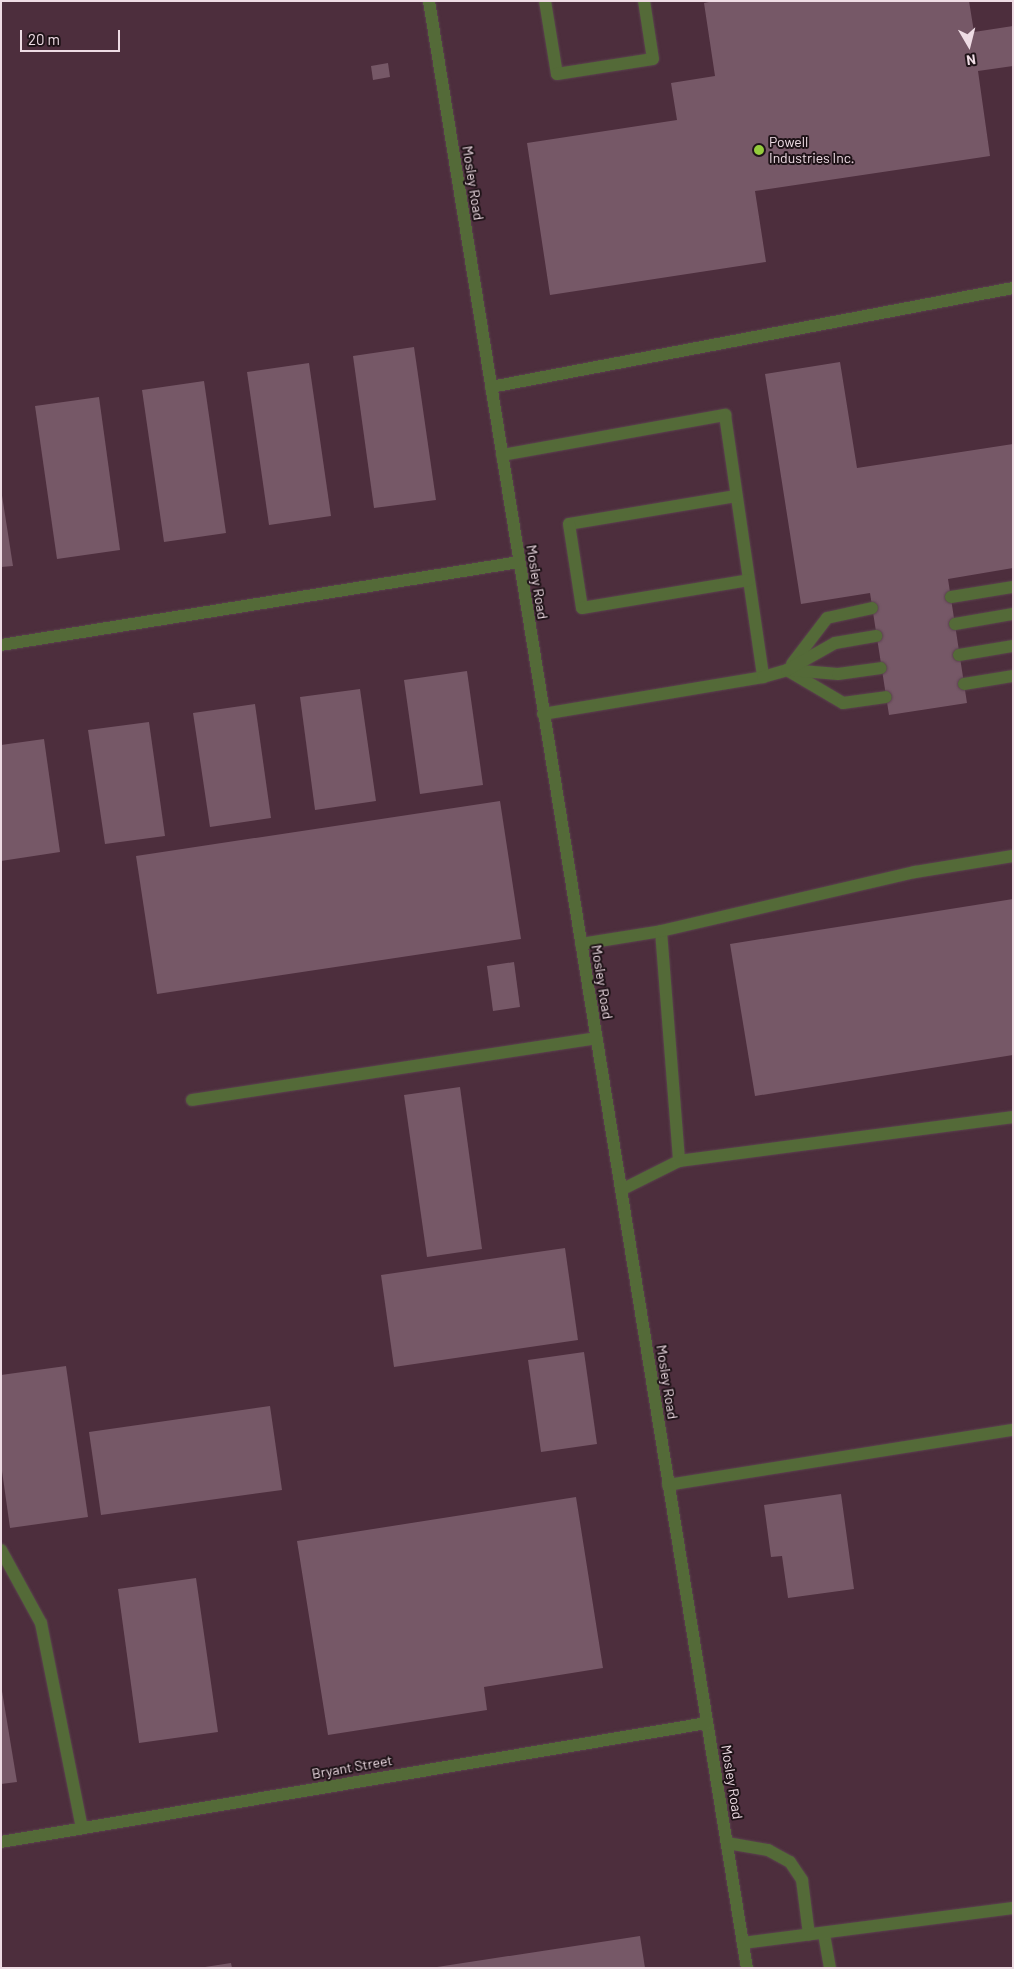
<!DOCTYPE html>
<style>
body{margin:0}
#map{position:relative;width:1014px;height:1969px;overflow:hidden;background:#3f2532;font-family:Barlow,sans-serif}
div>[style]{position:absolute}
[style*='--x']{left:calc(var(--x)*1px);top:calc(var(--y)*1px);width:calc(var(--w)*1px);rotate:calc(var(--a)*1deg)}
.built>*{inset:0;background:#4d2e3d}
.building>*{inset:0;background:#765867}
.roads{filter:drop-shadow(0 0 1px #5b424e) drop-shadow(0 0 1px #5b424e)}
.service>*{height:12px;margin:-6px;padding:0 6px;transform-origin:6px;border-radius:6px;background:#546a38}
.minor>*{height:12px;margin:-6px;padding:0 6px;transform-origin:6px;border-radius:6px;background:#546a38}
.dots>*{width:14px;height:14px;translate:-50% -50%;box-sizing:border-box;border:2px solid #1f1318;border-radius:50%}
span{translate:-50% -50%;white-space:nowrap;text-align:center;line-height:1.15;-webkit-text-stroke:4px #1f1318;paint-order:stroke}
.poi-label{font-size:14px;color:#eedce4}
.left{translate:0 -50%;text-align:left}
.street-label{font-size:14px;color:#eedce4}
.frame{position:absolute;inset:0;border:2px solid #eedce4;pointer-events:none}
.north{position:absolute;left:944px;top:20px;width:50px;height:50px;-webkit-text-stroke:4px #1f1318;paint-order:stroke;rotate:172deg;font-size:14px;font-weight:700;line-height:20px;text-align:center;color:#eedce4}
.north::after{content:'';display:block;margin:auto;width:18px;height:22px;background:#eedce4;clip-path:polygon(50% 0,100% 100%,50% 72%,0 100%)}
.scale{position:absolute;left:20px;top:30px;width:100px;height:22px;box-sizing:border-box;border:2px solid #eedce4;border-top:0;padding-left:6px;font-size:15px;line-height:18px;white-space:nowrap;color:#eedce4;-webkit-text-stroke:4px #1f1318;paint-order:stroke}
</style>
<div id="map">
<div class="built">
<i style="clip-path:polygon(1px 1px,1013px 1px,1013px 1968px,1px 1968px)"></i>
</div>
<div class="building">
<i style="clip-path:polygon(714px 1px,969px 1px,974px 32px,1013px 26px,1013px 66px,978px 71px,990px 156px,755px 191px,766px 262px,550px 295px,527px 143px,677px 120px,671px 83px,715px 76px,704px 3px)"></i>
<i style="clip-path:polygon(388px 63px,390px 77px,373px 80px,371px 66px)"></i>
<i style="clip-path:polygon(414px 347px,436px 500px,374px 508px,353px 356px)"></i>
<i style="clip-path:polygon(840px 362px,857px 468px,1013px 444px,1013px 568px,948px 579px,967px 703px,889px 715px,870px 593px,801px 604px,765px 374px)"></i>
<i style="clip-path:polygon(309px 363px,331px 516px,269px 525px,247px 372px)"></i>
<i style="clip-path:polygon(204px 381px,226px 533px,164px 542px,142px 390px)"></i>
<i style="clip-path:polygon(99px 397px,120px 550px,57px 559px,35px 406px)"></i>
<i style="clip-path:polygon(1px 489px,13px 566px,1px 567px)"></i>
<i style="clip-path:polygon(467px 671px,483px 785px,420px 794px,404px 680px)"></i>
<i style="clip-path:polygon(360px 689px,376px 801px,315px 810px,300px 697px)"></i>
<i style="clip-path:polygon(255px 704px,271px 818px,210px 827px,193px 713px)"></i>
<i style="clip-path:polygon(149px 722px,165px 836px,105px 844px,88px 730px)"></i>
<i style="clip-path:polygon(44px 739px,60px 852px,1px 861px,1px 745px)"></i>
<i style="clip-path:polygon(500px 801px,521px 939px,157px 994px,136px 856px)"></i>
<i style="clip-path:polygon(1013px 899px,1013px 1055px,755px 1096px,730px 944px)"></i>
<i style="clip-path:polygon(514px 962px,520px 1007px,493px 1011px,487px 966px)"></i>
<i style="clip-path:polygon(460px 1087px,482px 1249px,427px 1257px,404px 1095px)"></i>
<i style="clip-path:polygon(565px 1248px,578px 1340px,394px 1367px,381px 1275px)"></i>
<i style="clip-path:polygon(584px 1352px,597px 1444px,541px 1452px,528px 1360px)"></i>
<i style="clip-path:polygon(66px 1366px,88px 1517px,10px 1528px,1px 1464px,1px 1375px)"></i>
<i style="clip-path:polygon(270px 1406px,282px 1490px,101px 1515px,89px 1432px)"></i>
<i style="clip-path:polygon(841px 1494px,854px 1589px,788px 1598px,782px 1556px,771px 1557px,764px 1505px)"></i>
<i style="clip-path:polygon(576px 1497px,603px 1668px,484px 1687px,487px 1710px,328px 1735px,297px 1541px)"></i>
<i style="clip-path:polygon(196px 1578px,218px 1732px,139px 1743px,118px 1589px)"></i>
<i style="clip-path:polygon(1px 1685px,17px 1782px,1px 1784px)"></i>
<i style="clip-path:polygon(640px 1936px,645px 1968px,437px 1968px,437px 1967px)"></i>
<i style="clip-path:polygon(231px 1963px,232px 1968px,205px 1968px,205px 1967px)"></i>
</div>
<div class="roads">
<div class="service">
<i style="--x:545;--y:1;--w:74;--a:80.7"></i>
<i style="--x:557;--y:74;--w:97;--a:-8.9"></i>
<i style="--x:653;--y:59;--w:59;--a:-98.8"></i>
<i style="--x:491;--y:387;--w:531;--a:-10.74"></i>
<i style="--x:502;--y:455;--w:227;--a:-10.2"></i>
<i style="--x:725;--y:415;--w:265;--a:81.7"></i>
<i style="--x:736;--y:496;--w:169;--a:170.5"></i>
<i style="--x:569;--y:524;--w:85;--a:81.2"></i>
<i style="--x:582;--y:608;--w:169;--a:-9.5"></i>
<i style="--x:951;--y:597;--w:63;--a:-9.2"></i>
<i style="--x:955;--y:624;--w:59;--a:-9.8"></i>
<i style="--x:1;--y:645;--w:525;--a:-9.1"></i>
<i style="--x:959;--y:655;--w:55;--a:-9.5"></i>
<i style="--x:792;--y:664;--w:58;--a:-52.7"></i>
<i style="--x:827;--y:618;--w:46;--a:-12.5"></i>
<i style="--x:787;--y:670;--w:65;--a:30.5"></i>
<i style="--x:843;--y:703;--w:43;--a:-7.9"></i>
<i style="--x:790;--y:670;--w:48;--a:4.8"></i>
<i style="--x:838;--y:674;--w:43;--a:-7.9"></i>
<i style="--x:964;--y:684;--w:50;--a:-9.3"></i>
<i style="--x:543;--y:714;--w:223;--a:-9.5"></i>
<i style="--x:763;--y:677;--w:25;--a:-16"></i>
<i style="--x:787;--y:670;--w:55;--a:-29.4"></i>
<i style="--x:835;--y:643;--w:42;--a:-9.7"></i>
<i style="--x:661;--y:931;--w:231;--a:85.5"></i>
<i style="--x:581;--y:944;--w:81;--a:-9.2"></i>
<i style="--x:661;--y:931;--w:261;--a:-13.1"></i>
<i style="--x:915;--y:872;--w:99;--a:-9.3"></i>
<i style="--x:192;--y:1100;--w:409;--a:-8.7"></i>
<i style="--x:621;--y:1190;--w:65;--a:-26.6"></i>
<i style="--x:679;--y:1161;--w:337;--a:-7.5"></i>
<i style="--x:668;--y:1485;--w:349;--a:-9.1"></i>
<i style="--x:1;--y:1550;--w:83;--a:61.3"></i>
<i style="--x:41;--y:1623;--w:209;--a:78.7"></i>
<i style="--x:727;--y:1843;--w:42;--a:9.7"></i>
<i style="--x:768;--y:1850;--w:25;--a:29"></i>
<i style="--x:790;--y:1862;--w:22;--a:56"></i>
<i style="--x:802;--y:1880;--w:55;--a:82.7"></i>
<i style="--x:824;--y:1934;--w:35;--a:80"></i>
<i style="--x:743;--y:1943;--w:272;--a:-7.4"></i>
</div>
<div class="minor">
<i style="--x:429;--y:1;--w:1993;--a:80.82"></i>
<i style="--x:1;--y:1842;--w:716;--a:-9.57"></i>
</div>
</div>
<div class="dots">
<i style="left:759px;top:150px;background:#94cc3c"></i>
</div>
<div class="poi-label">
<span class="left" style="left:769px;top:150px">Powell<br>Industries Inc.</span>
</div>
<div class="street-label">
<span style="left:473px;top:183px;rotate:81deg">Mosley Road</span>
<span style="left:537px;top:582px;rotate:81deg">Mosley Road</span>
<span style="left:602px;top:982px;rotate:81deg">Mosley Road</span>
<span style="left:667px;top:1382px;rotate:81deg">Mosley Road</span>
<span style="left:352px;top:1767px;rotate:-10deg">Bryant Street</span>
<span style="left:732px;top:1782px;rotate:81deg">Mosley Road</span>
</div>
<div class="frame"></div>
<div class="north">N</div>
<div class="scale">20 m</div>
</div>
